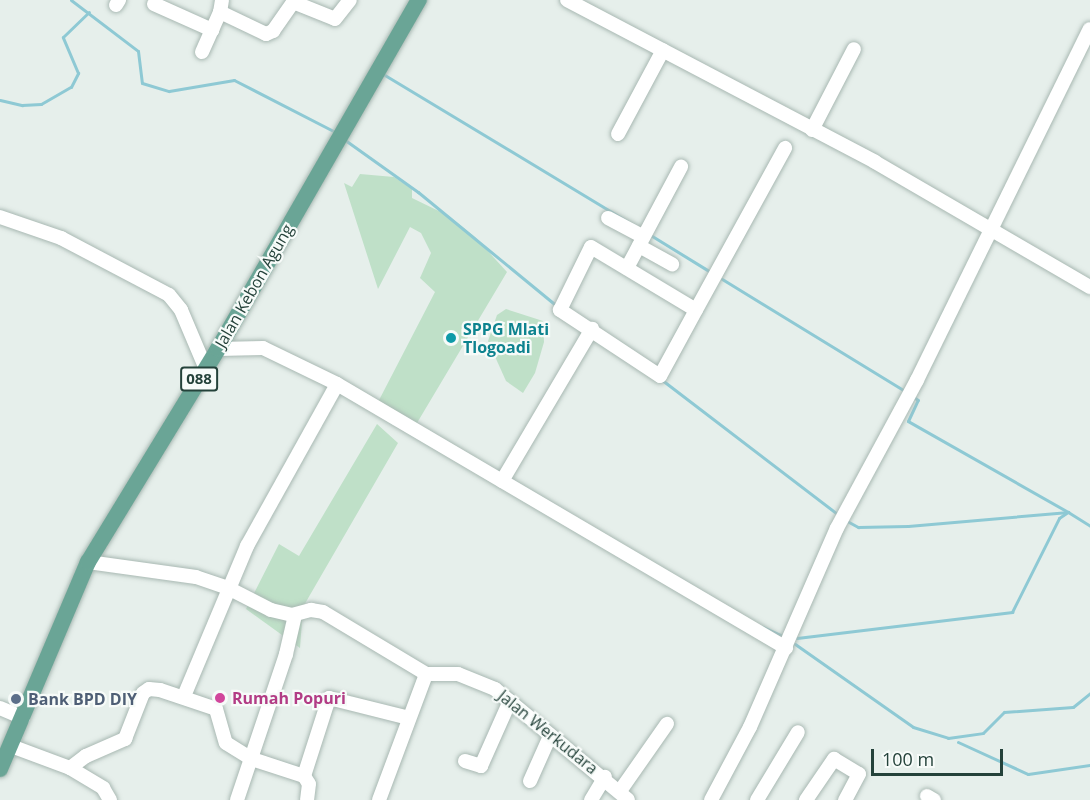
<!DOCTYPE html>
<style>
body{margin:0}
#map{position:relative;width:1090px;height:800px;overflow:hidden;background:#e6efeb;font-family:"Open Sans",sans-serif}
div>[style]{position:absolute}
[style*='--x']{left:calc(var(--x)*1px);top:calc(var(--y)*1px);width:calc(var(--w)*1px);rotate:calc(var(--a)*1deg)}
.green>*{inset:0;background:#bfe0c8}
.stream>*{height:3px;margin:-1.5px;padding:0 1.5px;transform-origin:1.5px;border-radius:1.5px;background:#8ec9d4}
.roads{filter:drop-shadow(0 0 2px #a8b8b2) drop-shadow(0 0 2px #a8b8b2)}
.minor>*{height:14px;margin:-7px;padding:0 7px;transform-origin:7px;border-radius:7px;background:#fff}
.major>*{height:16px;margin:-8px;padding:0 8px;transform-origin:8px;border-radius:8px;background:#6aa596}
.dots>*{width:16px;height:16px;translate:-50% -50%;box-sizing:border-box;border:3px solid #f7fbf9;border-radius:50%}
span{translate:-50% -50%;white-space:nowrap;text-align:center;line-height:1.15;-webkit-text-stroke:4.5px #f7fbf9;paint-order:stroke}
.shield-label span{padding:2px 4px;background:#f7fbf9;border:2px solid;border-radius:4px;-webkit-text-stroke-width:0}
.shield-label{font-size:15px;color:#24423a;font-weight:700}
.street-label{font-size:16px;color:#24423a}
.culture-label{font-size:16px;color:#0d838f;font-weight:700}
.left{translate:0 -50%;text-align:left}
.hotel-label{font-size:16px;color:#b23c85;font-weight:700}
.service-label{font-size:16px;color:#4e5e75;font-weight:700}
.scale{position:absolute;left:871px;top:749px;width:132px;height:27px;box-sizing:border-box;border:3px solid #24423a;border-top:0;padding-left:8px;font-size:18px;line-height:21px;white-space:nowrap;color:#24423a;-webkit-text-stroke:4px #f7fbf9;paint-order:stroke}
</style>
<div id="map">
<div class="green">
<i style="clip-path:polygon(360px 174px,394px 177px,412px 189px,412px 198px,449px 216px,475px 237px,507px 272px,414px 428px,377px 404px,435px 292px,420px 278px,431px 253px,421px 233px,410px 227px,378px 289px,344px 183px,352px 187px)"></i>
<i style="clip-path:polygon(506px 309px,543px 321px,544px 342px,535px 373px,523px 393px,506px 381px,488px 341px,497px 315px)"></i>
<i style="clip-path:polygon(377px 424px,398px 443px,303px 607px,300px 648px,246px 609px,279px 544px,299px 556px)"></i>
</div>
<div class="stream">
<i style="--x:71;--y:0;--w:84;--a:37.3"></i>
<i style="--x:138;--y:51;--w:32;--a:83"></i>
<i style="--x:142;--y:83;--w:28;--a:17"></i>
<i style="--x:169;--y:91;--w:66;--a:-9.6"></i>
<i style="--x:234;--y:80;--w:116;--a:27.2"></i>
<i style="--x:383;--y:74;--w:297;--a:31.1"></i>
<i style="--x:0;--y:100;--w:23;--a:13"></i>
<i style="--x:22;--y:105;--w:19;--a:-3"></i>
<i style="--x:41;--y:104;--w:34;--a:-30"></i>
<i style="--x:71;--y:87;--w:16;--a:-63"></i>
<i style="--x:78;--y:73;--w:39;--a:-113"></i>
<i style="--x:63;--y:37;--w:36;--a:-44"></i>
<i style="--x:345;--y:140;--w:90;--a:35.5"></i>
<i style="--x:418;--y:192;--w:180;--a:39.4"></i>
<i style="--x:652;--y:236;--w:67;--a:31.6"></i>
<i style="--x:722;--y:279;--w:212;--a:31.5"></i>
<i style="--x:662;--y:380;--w:220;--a:37.4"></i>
<i style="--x:847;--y:521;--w:13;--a:29"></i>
<i style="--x:858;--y:527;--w:50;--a:-1.1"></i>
<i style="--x:908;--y:526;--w:161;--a:-5"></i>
<i style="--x:1068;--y:512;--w:26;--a:32"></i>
<i style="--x:763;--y:627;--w:23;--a:25"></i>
<i style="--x:797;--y:638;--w:217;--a:-6.9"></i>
<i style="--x:1012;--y:612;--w:105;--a:-63.4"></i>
<i style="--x:1059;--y:518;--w:11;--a:-34"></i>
<i style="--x:1068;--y:512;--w:184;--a:-150.4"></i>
<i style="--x:908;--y:421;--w:23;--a:-65"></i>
<i style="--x:918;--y:400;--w:4;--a:-146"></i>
<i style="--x:795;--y:644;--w:144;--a:35.1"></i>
<i style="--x:913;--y:727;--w:37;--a:17"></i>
<i style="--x:948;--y:738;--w:35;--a:-8"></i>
<i style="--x:983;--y:733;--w:30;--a:-45"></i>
<i style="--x:1004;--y:712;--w:69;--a:-4.1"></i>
<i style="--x:1073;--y:707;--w:22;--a:-39"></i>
<i style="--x:958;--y:742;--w:77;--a:24.6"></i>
<i style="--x:1028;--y:774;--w:63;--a:-8.3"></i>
</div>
<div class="roads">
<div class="minor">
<i style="--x:222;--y:0;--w:12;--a:99"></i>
<i style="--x:220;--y:12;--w:51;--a:25.6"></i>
<i style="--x:266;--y:34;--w:8;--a:-23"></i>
<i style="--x:273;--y:31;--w:35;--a:-55"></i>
<i style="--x:293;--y:2;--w:45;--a:22"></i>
<i style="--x:335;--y:19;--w:24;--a:-52"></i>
<i style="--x:567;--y:0;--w:348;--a:27.7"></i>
<i style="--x:875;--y:162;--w:249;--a:30.2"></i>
<i style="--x:154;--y:4;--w:64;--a:24.1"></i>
<i style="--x:212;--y:30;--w:20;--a:-66"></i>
<i style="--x:116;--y:5;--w:6;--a:-59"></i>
<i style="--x:202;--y:52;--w:24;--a:-66"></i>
<i style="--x:812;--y:130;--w:91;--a:-62.6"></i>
<i style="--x:618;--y:134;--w:95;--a:-61.8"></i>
<i style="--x:0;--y:217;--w:65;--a:19"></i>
<i style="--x:61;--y:238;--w:122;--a:27.8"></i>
<i style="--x:169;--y:295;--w:19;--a:51"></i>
<i style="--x:181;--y:310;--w:64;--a:67"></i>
<i style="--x:608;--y:218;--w:40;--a:28"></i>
<i style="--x:639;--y:246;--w:38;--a:29"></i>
<i style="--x:591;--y:247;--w:122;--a:31"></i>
<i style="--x:696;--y:310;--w:75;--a:118.6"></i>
<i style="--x:660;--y:376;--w:120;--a:-146.6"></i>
<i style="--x:560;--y:310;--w:70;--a:-63.8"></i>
<i style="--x:627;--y:268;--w:115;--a:-61.9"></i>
<i style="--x:696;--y:310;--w:185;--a:-61.2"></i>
<i style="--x:218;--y:349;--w:45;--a:-1.3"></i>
<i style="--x:263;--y:348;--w:82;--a:25.9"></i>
<i style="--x:337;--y:384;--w:521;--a:30.45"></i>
<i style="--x:502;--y:481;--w:177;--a:-59.4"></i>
<i style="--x:88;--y:562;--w:109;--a:7.9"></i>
<i style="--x:196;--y:577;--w:36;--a:19"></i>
<i style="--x:230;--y:589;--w:46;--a:27.1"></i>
<i style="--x:271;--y:610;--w:22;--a:13"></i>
<i style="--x:292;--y:615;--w:20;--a:-15"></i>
<i style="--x:311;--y:610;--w:12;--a:9"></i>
<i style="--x:323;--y:612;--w:120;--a:31"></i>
<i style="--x:426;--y:674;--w:32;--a:0"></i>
<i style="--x:458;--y:674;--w:40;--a:22"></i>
<i style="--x:495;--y:689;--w:173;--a:39.8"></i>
<i style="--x:184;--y:696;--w:163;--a:-67.2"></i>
<i style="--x:247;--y:546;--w:185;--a:-60.9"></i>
<i style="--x:0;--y:708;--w:25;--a:23"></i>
<i style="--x:11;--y:746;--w:63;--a:20.4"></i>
<i style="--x:70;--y:768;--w:39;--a:31"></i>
<i style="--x:103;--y:788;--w:14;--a:60"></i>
<i style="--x:465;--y:761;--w:17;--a:17"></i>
<i style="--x:481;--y:766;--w:71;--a:-66"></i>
<i style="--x:70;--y:768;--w:20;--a:-37"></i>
<i style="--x:86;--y:756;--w:43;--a:-23.6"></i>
<i style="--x:125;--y:739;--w:49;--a:-68.6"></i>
<i style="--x:143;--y:693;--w:7;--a:-34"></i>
<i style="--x:149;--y:689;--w:11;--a:5"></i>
<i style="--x:160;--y:690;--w:59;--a:18.7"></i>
<i style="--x:216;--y:709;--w:35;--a:74"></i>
<i style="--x:226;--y:743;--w:31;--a:32"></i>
<i style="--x:252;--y:759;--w:55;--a:18.1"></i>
<i style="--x:304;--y:776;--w:9;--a:58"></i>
<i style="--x:309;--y:784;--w:16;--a:97"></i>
<i style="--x:304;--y:776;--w:82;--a:-72.2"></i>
<i style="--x:329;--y:698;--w:82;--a:14"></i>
<i style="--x:530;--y:781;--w:49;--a:-66"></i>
<i style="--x:620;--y:791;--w:82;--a:-55"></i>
<i style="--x:927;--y:796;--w:8;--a:30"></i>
<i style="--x:237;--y:800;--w:154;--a:-71.4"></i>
<i style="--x:286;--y:654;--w:40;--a:-77"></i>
<i style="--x:379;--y:800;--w:134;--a:-69.5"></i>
<i style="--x:591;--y:800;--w:27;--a:-59"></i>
<i style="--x:711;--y:800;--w:83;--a:-61.9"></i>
<i style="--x:750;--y:727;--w:217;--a:-66.4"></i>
<i style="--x:837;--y:528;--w:168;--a:-61.6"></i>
<i style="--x:917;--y:380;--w:391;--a:-63.8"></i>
<i style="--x:757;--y:800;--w:79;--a:-58.9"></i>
<i style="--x:806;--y:800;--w:50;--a:-55.7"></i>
<i style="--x:834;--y:759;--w:29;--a:31"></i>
<i style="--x:859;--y:774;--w:30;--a:118"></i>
</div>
<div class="major">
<i style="--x:0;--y:769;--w:225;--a:-67"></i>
<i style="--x:88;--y:562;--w:250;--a:-58.6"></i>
<i style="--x:218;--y:349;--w:403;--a:-60.1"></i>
</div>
</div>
<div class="dots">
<i style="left:451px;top:338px;background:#0f9aa8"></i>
<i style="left:220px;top:698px;background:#d1479c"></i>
<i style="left:16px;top:699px;background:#5c6f8a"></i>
</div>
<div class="shield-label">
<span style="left:199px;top:379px">088</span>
</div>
<div class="street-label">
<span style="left:254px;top:286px;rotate:-60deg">Jalan Kebon Agung</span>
<span style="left:548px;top:732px;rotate:39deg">Jalan Werkudara</span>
</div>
<div class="culture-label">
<span class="left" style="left:463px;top:338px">SPPG Mlati<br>Tlogoadi</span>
</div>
<div class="hotel-label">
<span class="left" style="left:232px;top:698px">Rumah Popuri</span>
</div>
<div class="service-label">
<span class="left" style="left:28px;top:699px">Bank BPD DIY</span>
</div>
<div class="scale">100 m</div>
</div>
